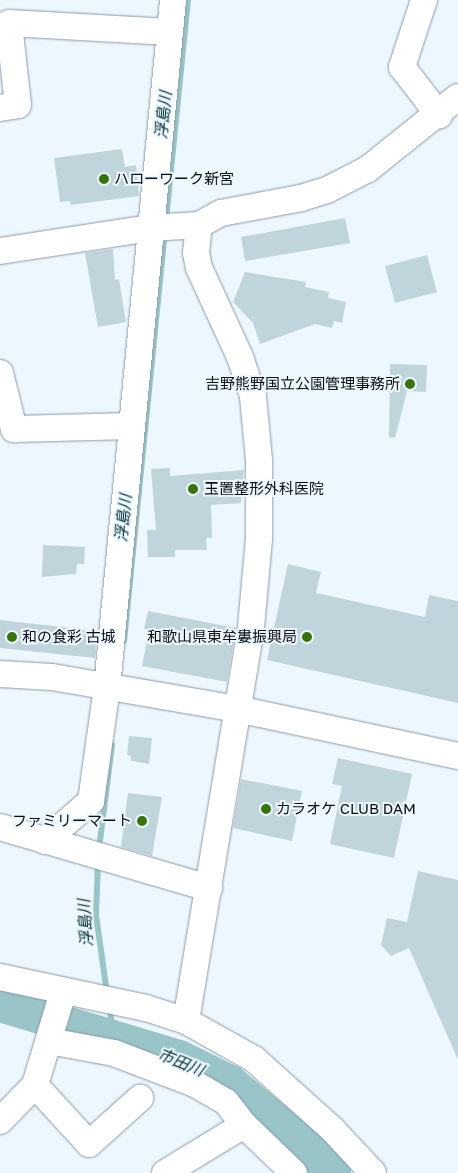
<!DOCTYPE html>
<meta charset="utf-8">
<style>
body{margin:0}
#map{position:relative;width:458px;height:1173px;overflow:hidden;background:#edf7ff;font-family:"Golos Text","Noto Sans JP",sans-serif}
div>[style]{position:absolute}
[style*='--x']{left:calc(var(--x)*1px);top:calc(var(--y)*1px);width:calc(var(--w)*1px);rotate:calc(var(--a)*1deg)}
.stream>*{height:6px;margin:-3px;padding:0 3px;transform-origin:3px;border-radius:3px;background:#99c5c8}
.river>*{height:36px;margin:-18px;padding:0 18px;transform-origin:18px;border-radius:18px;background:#99c5c8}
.building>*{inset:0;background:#c0d4dc}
.roads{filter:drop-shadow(0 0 1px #8c9aa6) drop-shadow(0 0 1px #8c9aa6)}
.minor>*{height:26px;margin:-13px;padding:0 13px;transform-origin:13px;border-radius:13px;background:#fff}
.dots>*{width:14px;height:14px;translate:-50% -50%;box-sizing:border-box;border:2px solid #edf7ff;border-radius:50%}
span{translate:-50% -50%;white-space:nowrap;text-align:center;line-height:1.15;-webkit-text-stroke:4px #edf7ff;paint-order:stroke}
.poi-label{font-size:15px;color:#090f13}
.left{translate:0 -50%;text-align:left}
.right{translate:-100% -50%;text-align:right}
.water-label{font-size:16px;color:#053134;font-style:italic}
</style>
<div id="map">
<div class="stream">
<i style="--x:166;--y:220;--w:221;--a:-84.3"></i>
<i style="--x:124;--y:641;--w:410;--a:-84.3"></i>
<i style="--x:99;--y:849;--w:105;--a:-82.9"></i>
<i style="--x:98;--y:862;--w:53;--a:92.2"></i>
<i style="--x:96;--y:915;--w:79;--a:82"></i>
<i style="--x:109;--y:1005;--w:32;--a:81"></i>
</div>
<div class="river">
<i style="--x:0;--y:1004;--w:187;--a:16.8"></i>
<i style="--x:179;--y:1058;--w:57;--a:26.1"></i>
<i style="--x:230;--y:1083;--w:108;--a:39.7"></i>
<i style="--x:313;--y:1152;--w:29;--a:46"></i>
</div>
<div class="building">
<i style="clip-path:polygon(122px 149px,125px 167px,136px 165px,139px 196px,71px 205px,70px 201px,60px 202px,54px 158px)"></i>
<i style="clip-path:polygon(345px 218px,350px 243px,245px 261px,241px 237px)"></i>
<i style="clip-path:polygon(113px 249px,115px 280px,119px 279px,126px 322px,98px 327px,85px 253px)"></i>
<i style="clip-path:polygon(427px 255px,437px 292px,395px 303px,385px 266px)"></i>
<i style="clip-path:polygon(245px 272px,306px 282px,305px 287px,329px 292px,328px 298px,346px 302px,342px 323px,334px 321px,332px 328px,315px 324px,260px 344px,253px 323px,233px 302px)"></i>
<i style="clip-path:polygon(390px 364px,427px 365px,426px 392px,407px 391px,395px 438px,389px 437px)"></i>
<i style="clip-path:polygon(170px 468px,170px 476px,244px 470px,241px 503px,211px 505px,212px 538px,206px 538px,207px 550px,175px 550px,175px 557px,148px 557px,147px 530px,156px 530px,151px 469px)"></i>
<i style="clip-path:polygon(43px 545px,85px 547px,84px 564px,77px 564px,76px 574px,42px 577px)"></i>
<i style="clip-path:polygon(288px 564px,321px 572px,316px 593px,425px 617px,429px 595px,458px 601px,458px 703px,267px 660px)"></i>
<i style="clip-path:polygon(148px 611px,236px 628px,227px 682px,142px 666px,149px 630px,144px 629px)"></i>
<i style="clip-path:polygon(0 620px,97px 631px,95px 658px,0 648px)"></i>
<i style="clip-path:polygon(129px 736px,152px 738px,149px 764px,131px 761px,131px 756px,127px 755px)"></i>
<i style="clip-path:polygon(338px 758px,412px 774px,394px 858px,330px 844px,342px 786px,332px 784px)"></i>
<i style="clip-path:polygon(241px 779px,302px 791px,292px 841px,233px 828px)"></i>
<i style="clip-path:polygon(128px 793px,162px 797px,152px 856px,121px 847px)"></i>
<i style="clip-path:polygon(418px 871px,458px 880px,458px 1060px,409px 948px,391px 956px,381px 945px,387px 918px,407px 922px)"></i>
</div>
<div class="roads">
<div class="minor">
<i style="--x:424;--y:0;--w:71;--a:108.2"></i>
<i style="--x:402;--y:67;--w:61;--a:52.4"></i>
<i style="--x:0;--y:108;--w:18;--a:-9"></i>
<i style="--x:18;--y:105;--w:82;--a:-96.3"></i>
<i style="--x:9;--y:23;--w:161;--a:3.2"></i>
<i style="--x:0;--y:251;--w:153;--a:-8.7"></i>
<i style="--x:151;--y:228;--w:48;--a:-3.6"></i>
<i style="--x:199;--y:225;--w:25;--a:-29"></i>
<i style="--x:221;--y:213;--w:81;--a:-10.6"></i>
<i style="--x:301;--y:198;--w:27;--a:-17"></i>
<i style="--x:327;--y:190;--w:46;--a:-27.1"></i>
<i style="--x:368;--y:169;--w:115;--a:-38.7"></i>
<i style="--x:0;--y:373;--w:58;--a:76"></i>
<i style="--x:14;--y:429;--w:118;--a:-1.5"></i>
<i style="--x:0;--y:674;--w:52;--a:3.3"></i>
<i style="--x:52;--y:677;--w:188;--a:9.8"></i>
<i style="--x:237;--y:709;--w:226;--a:12"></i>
<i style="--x:0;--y:827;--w:218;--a:16.3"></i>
<i style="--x:45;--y:841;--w:61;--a:-41"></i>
<i style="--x:91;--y:801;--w:115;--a:-82"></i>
<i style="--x:107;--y:687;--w:690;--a:-84.51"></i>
<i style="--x:0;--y:977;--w:149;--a:12"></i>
<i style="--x:146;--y:1008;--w:42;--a:18"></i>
<i style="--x:186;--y:1021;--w:78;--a:29.2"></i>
<i style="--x:254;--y:1059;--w:105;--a:41.9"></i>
<i style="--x:332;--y:1129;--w:60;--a:47"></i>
<i style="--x:186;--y:1021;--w:399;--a:-80.6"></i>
<i style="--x:251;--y:627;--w:88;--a:-84.8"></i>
<i style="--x:259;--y:539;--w:79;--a:-90"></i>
<i style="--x:259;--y:460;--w:64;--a:-95.4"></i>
<i style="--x:253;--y:396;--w:41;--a:-108.4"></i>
<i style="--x:240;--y:357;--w:98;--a:-114.7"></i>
<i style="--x:199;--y:268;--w:15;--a:-101"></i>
<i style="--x:196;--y:253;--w:28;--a:-84"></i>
<i style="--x:49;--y:1041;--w:66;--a:10.5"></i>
<i style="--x:114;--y:1053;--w:87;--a:20.9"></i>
<i style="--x:195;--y:1084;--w:36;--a:30"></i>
<i style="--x:226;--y:1102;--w:29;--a:52"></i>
<i style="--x:244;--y:1125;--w:69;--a:43.8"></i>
<i style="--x:35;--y:1085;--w:80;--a:47.5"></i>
<i style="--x:89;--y:1144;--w:69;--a:-42"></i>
<i style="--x:0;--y:1121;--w:50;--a:-45.8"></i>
<i style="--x:35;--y:1085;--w:87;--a:-73.2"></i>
<i style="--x:60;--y:1002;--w:12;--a:-85"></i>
<i style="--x:165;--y:1173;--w:92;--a:-31.3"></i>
</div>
</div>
<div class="dots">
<i style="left:104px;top:179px;background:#367308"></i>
<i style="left:410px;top:384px;background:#367308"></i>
<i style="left:193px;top:489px;background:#367308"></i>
<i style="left:12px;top:637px;background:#367308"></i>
<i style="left:307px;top:637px;background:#367308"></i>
<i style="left:266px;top:809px;background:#367308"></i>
<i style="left:142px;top:821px;background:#367308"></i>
</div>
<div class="poi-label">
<span class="left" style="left:114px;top:179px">ハローワーク新宮</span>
<span class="right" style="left:400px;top:384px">吉野熊野国立公園管理事務所</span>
<span class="left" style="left:204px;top:489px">玉置整形外科医院</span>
<span class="left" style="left:22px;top:637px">和の食彩 古城</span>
<span class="right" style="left:297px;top:637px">和歌山県東牟婁振興局</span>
<span class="left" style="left:276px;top:809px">カラオケ CLUB DAM</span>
<span class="right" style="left:132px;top:821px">ファミリーマート</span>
</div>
<div class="water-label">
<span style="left:163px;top:115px;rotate:-84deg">浮島川</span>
<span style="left:123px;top:518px;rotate:-84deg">浮島川</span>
<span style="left:85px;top:923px;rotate:-94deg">浮島川</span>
<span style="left:181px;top:1062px;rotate:22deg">市田川</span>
</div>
</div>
